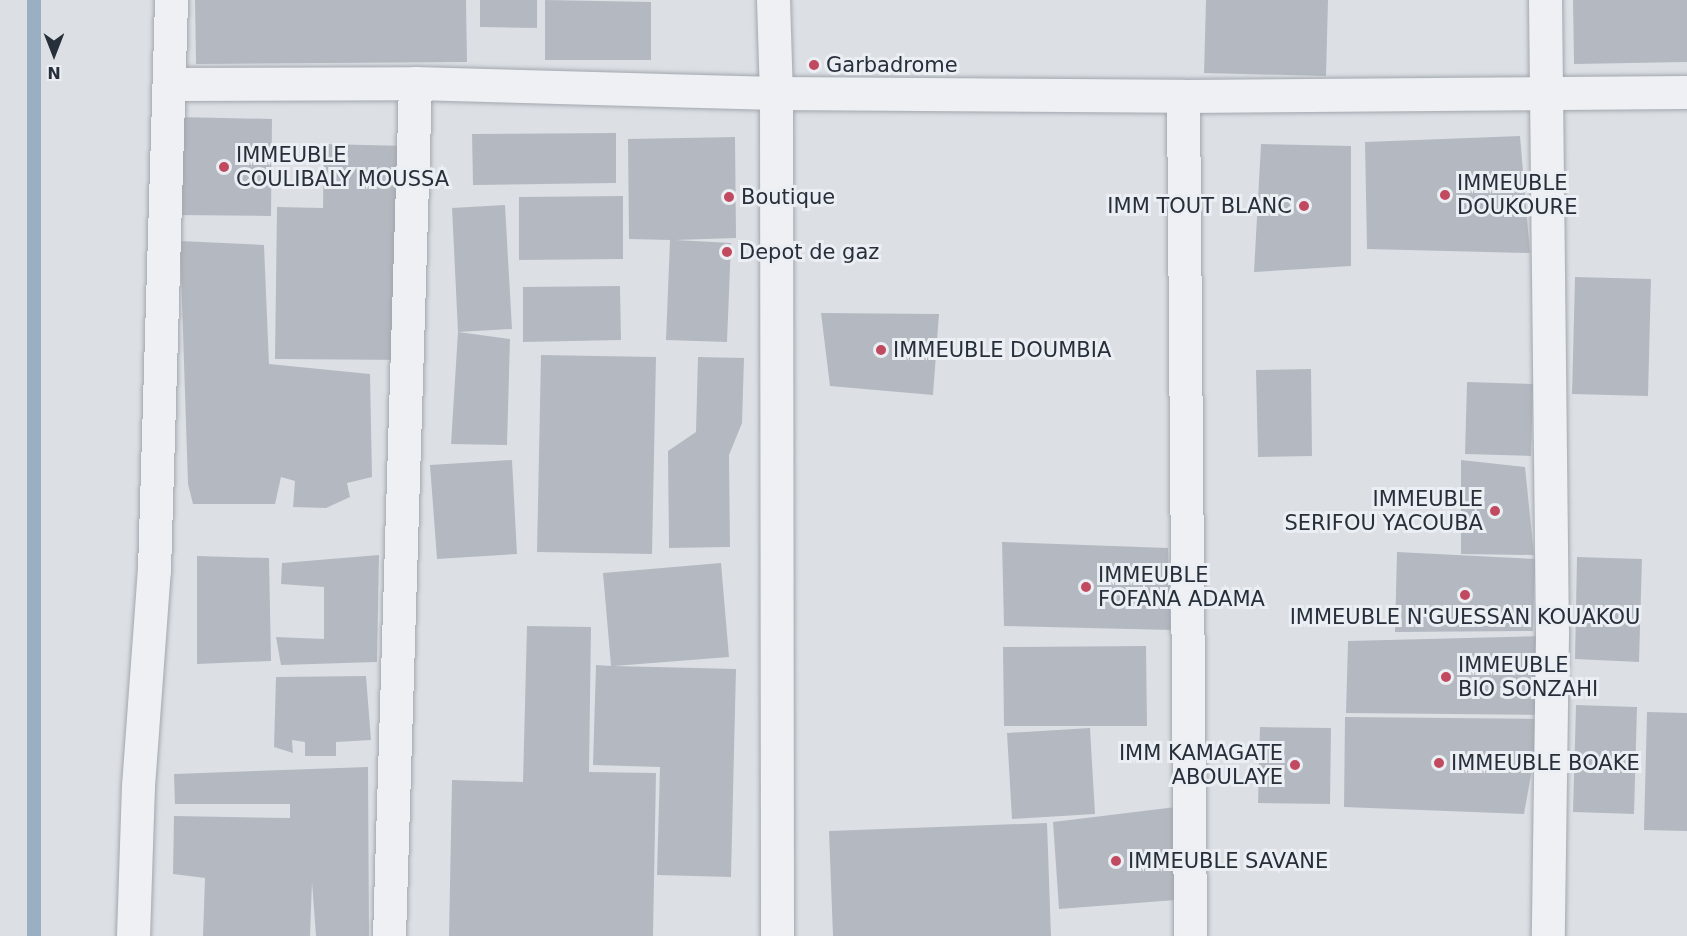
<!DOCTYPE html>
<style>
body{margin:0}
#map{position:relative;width:1687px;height:936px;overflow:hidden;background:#dce0e5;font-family:"DejaVu Sans",sans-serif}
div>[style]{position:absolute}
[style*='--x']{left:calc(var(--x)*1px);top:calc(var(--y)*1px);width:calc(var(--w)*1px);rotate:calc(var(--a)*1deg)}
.stream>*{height:14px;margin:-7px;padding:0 7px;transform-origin:7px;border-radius:7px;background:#9aafc2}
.building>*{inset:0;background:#b4b9c1}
.roads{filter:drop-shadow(0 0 2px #a2a7ae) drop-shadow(0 0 2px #a2a7ae)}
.minor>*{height:33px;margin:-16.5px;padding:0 16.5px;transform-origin:16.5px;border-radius:16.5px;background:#eef0f4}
.dots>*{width:16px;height:16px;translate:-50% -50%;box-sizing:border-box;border:3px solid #ebeff3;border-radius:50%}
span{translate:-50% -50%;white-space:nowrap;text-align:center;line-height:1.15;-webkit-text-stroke:6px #ebeff3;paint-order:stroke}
.poi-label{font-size:21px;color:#272f3a}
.left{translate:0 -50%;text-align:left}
.right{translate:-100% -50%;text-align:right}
.north{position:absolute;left:24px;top:24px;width:60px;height:60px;-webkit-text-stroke:4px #ebeff3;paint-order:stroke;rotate:180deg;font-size:16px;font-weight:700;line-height:24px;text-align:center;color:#272f3a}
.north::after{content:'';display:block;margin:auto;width:21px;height:27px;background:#272f3a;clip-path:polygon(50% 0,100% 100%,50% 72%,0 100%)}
</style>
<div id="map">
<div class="stream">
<i style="--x:34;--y:936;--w:936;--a:-90"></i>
</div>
<div class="building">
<i style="clip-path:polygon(195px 0,466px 0,467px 62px,196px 64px)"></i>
<i style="clip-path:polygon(480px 0,537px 0,537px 28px,480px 27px)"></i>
<i style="clip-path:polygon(545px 0,651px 2px,651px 60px,545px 60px)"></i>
<i style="clip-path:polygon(1206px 0,1328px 0,1326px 76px,1204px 73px)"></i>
<i style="clip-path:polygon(1573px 0,1687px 0,1687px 62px,1574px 64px)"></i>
<i style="clip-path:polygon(178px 117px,272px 119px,271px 216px,176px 215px)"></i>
<i style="clip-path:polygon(616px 133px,616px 183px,473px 185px,472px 134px)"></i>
<i style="clip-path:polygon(1520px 136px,1530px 253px,1367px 249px,1365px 142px)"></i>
<i style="clip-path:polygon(735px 137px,736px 238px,676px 240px,731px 243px,727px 342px,666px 340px,670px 240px,629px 239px,628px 139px)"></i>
<i style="clip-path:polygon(324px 144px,409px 146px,406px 360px,275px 359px,277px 207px,323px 208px)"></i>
<i style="clip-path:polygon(1261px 144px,1351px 146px,1351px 266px,1254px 272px)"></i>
<i style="clip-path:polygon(623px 196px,623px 259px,519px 260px,519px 197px)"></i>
<i style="clip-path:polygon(505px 205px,512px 329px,458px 332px,452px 208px)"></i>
<i style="clip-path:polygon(180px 241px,264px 245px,269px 364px,370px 374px,372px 477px,347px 483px,350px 497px,326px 508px,293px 507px,295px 481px,281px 477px,275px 504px,193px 504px,188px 484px)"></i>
<i style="clip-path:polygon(1575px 277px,1651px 279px,1648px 396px,1572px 394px)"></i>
<i style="clip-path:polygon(620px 286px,621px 340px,523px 342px,523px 287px)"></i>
<i style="clip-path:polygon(821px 313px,939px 314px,933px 395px,830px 386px)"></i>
<i style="clip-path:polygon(458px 332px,510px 339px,507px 445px,451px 444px)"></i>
<i style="clip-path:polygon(541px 355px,656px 357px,652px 554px,537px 552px)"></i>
<i style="clip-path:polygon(698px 357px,744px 358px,742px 423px,729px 455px,730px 547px,669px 548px,668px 451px,696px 432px)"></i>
<i style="clip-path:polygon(1311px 369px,1312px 456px,1258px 457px,1256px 370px)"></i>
<i style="clip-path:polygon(1467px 382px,1533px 384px,1531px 456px,1465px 454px)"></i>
<i style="clip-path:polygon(512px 460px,517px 554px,437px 559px,430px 465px)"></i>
<i style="clip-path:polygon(1461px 460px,1525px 467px,1534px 555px,1461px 554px)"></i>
<i style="clip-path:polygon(1002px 542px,1168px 548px,1171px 630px,1004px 626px)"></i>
<i style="clip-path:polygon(1397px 552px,1535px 559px,1533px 631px,1395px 632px)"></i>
<i style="clip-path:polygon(379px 555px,377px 662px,281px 665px,276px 637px,324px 639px,324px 587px,281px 584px,282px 563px)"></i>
<i style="clip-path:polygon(197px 556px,269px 558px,271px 661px,197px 664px)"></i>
<i style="clip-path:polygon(1577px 557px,1642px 559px,1639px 662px,1575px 659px)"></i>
<i style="clip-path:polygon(721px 563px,729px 657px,614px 666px,736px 669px,731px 877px,657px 875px,660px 767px,593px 765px,596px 665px,611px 666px,603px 573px)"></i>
<i style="clip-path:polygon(527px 626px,591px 627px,589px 772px,656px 773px,653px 936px,449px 936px,452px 780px,523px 782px)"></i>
<i style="clip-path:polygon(1545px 636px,1545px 715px,1346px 713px,1348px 641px)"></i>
<i style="clip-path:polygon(1146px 646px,1147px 726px,1004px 726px,1003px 647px)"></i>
<i style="clip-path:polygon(366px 676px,371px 740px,336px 742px,336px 756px,305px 756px,305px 742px,292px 740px,293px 753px,274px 747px,276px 677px)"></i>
<i style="clip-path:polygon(1576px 705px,1637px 707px,1634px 814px,1573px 812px)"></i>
<i style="clip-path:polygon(1647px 712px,1687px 713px,1687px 831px,1644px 830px)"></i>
<i style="clip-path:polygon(1345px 717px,1541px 719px,1524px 814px,1344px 807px)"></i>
<i style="clip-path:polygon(1260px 727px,1331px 728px,1330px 804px,1258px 803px)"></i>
<i style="clip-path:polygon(1090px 728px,1095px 814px,1012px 819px,1007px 733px)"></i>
<i style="clip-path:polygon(368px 767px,369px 936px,316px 936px,312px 882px,310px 936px,203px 936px,205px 878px,173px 874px,174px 816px,290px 818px,290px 804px,175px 804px,174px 774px)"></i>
<i style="clip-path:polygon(1176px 807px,1176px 900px,1059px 909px,1053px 822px)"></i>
<i style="clip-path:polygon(1047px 823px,1051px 936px,833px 936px,829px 831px)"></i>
</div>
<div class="roads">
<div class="minor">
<i style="--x:773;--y:0;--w:93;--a:88.2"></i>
<i style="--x:776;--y:93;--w:843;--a:89.93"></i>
<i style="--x:1545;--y:0;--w:634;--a:89.37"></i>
<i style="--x:1552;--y:634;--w:302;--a:90.8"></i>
<i style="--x:171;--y:84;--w:244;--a:-0.2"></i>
<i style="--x:415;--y:83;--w:361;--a:1.6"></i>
<i style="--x:776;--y:93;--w:407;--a:0.4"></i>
<i style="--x:1183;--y:96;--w:504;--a:-0.45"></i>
<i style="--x:1183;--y:96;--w:840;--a:89.52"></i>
<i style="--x:133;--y:936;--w:150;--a:-88.1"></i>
<i style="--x:138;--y:786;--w:217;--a:-85.8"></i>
<i style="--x:154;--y:570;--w:570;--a:-88.29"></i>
<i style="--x:389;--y:936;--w:853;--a:-88.25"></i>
</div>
</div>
<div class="dots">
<i style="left:814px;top:65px;background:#c14a61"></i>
<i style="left:224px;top:167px;background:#c14a61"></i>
<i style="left:1445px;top:195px;background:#c14a61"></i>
<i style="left:729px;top:197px;background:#c14a61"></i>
<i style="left:1304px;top:206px;background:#c14a61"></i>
<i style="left:727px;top:252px;background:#c14a61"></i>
<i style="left:881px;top:350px;background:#c14a61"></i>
<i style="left:1495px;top:511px;background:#c14a61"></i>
<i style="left:1086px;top:587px;background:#c14a61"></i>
<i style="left:1465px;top:595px;background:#c14a61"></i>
<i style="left:1446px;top:677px;background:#c14a61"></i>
<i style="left:1439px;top:763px;background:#c14a61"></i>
<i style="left:1295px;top:765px;background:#c14a61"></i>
<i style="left:1116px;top:861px;background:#c14a61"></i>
</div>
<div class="poi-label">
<span class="left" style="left:826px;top:65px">Garbadrome</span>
<span class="left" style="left:236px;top:167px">IMMEUBLE<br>COULIBALY MOUSSA</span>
<span class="left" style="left:1457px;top:195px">IMMEUBLE<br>DOUKOURE</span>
<span class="left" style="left:741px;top:197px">Boutique</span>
<span class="right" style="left:1292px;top:206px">IMM TOUT BLANC</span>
<span class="left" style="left:739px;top:252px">Depot de gaz</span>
<span class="left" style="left:893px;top:350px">IMMEUBLE DOUMBIA</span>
<span class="right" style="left:1483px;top:511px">IMMEUBLE<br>SERIFOU YACOUBA</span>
<span class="left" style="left:1098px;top:587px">IMMEUBLE<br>FOFANA ADAMA</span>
<span style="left:1465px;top:617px">IMMEUBLE N'GUESSAN KOUAKOU</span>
<span class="left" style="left:1458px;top:677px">IMMEUBLE<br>BIO SONZAHI</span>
<span class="right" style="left:1283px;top:765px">IMM KAMAGATE<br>ABOULAYE</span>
<span class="left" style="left:1451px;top:763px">IMMEUBLE BOAKE</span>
<span class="left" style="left:1128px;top:861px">IMMEUBLE SAVANE</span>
</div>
<div class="north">N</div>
</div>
